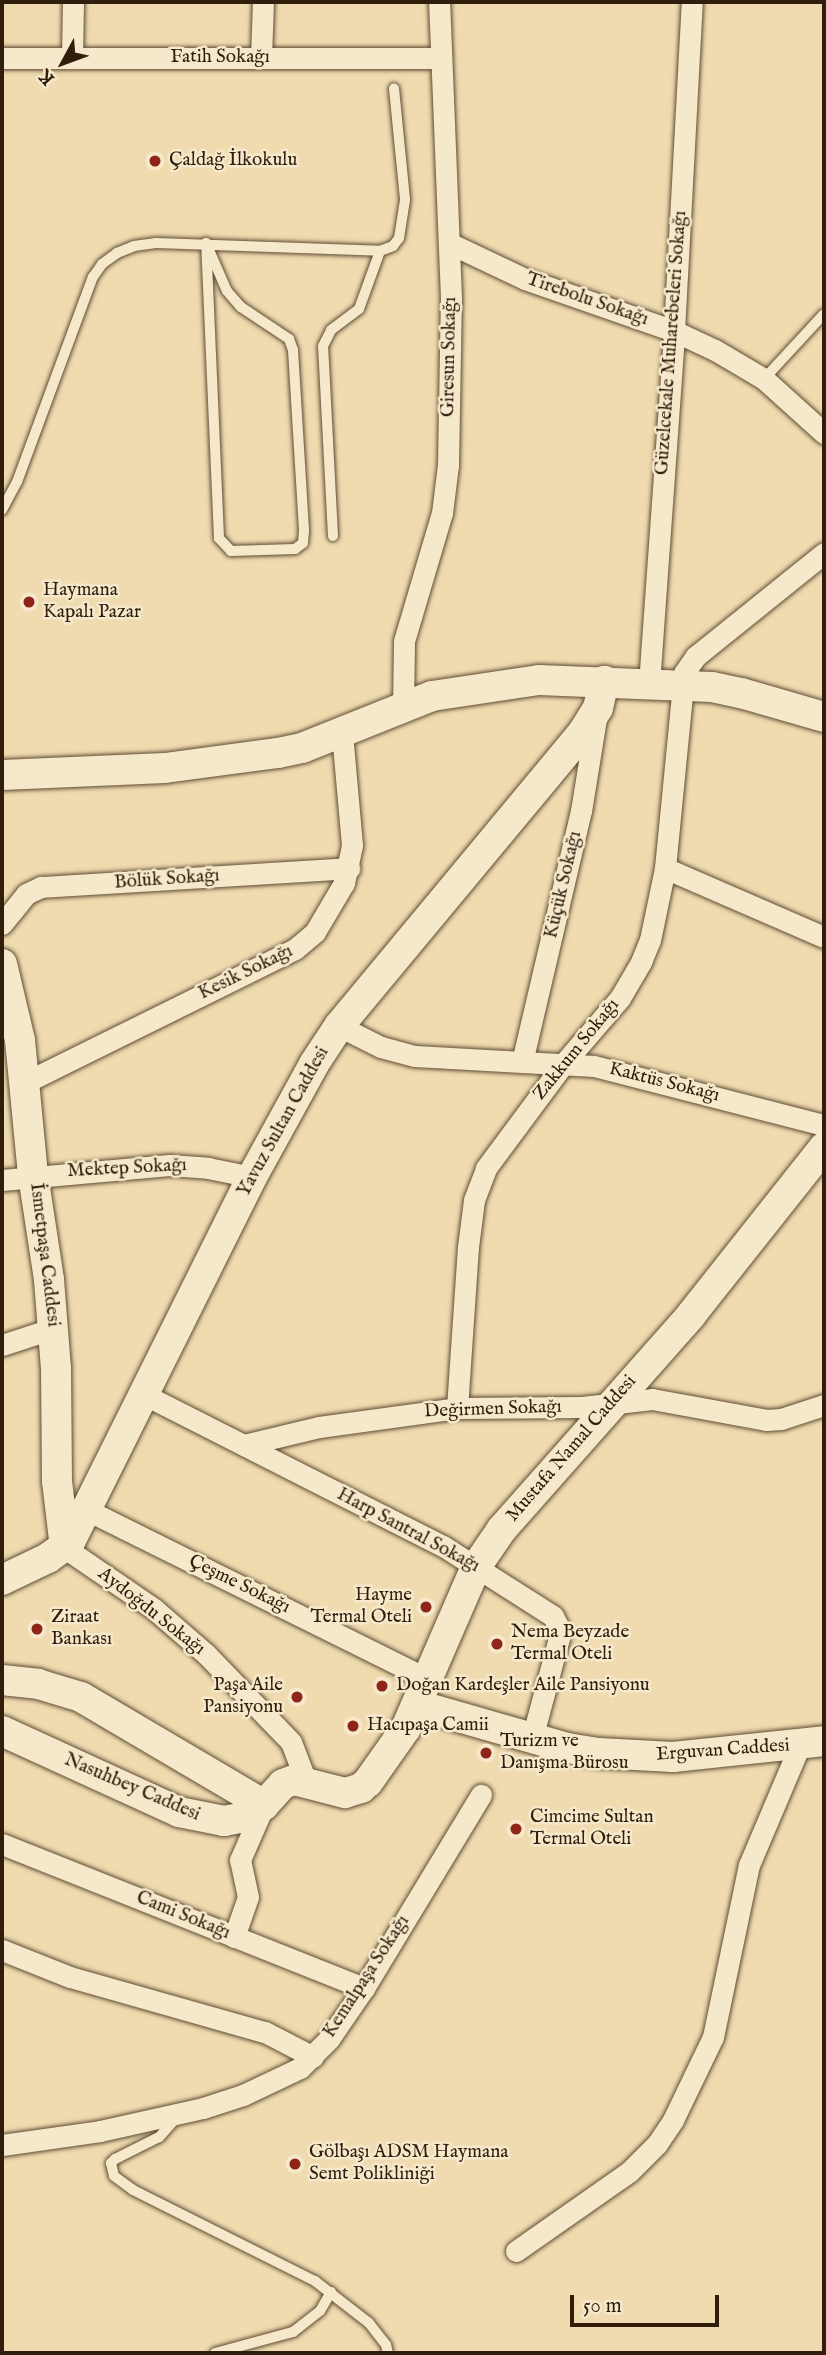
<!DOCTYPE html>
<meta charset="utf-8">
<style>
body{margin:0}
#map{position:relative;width:826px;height:2355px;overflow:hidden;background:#efdbaf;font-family:"IM FELL English",serif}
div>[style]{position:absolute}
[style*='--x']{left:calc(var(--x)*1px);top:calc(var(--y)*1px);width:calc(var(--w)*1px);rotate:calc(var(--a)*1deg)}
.roads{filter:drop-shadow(0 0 2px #604c35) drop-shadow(0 0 2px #604c35)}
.lane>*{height:10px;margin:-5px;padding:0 5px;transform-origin:5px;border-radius:5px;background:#f5e8cb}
.street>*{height:21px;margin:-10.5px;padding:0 10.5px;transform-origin:10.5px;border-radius:10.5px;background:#f5e8cb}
.secondary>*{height:30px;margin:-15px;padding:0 15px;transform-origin:15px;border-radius:15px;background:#f5e8cb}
.dots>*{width:19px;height:19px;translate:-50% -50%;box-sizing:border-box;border:4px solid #f5e8cb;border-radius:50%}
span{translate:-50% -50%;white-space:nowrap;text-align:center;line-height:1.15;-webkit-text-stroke:5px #f5e8cb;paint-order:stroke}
.street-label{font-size:19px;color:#311d0c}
.poi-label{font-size:19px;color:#311d0c}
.left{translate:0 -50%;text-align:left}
.right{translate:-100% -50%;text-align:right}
.frame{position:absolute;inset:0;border:4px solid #311d0c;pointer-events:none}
.north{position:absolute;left:28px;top:28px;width:70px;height:70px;-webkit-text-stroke:5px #f5e8cb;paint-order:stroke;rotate:229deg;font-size:19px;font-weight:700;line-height:28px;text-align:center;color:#311d0c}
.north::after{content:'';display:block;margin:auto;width:24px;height:32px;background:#311d0c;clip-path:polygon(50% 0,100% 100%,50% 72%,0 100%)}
.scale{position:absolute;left:570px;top:2295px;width:149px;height:32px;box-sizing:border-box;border:4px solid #311d0c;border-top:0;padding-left:9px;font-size:21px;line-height:24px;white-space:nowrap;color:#311d0c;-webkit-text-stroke:5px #f5e8cb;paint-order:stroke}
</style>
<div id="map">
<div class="roads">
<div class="lane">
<i style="--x:206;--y:243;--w:52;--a:66.4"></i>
<i style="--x:227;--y:291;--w:21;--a:49"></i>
<i style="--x:241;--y:307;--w:58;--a:33.7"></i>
<i style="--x:289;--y:339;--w:12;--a:70"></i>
<i style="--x:293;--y:350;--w:181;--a:86.5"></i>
<i style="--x:304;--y:531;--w:12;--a:95"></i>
<i style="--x:303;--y:543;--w:10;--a:143"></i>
<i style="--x:295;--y:549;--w:64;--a:178.2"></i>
<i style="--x:231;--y:551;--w:18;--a:-133"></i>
<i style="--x:219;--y:538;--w:295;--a:-92.5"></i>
<i style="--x:764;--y:379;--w:88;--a:-47.3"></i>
<i style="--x:2;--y:510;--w:32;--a:-62"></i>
<i style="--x:17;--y:482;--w:219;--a:-69.7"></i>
<i style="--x:93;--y:277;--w:16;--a:-55"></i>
<i style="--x:102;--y:264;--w:19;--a:-36"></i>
<i style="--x:117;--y:253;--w:18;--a:-22"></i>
<i style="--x:134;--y:246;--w:22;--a:-8"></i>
<i style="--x:156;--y:243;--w:224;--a:2"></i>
<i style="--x:380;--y:251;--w:14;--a:-21"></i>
<i style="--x:393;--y:246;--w:10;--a:-53"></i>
<i style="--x:399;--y:238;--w:39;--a:-81"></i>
<i style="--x:405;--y:199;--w:111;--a:-95.7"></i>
<i style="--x:333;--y:536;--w:190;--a:-93"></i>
<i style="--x:323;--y:346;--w:18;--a:-63"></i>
<i style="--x:331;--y:330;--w:35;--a:-37"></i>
<i style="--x:359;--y:309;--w:62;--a:-70.1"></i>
<i style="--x:179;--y:2115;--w:30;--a:132"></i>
<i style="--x:159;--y:2137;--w:49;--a:153.4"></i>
<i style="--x:115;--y:2159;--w:6;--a:135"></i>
<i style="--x:111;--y:2163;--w:13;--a:77"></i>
<i style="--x:114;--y:2176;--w:24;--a:36"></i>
<i style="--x:133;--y:2190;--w:203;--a:26.6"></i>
<i style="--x:315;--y:2281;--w:68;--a:37.9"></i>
<i style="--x:369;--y:2323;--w:28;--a:52"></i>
<i style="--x:386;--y:2345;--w:8;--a:76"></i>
<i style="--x:215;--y:2353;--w:81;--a:-15.1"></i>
<i style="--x:293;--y:2332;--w:34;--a:-38"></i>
<i style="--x:320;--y:2311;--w:22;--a:-60"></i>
</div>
<div class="street">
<i style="--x:2;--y:58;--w:437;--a:0"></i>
<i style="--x:72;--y:58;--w:56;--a:-89"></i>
<i style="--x:261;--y:58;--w:56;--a:-88"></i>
<i style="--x:449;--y:243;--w:84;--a:25.3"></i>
<i style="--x:525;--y:279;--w:158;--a:19.2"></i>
<i style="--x:674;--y:331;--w:45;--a:24.9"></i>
<i style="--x:715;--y:350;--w:57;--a:30.6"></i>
<i style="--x:764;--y:379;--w:81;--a:42"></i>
<i style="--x:649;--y:684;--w:354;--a:-85.9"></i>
<i style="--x:674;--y:331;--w:329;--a:-86.9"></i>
<i style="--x:403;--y:707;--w:66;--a:-89.1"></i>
<i style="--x:404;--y:641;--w:134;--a:-73.5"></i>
<i style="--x:442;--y:513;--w:48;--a:-82.9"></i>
<i style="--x:448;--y:465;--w:167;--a:-89"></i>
<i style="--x:451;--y:298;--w:296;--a:-92.3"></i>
<i style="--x:665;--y:868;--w:173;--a:23.5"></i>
<i style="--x:2;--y:924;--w:38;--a:-51"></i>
<i style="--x:26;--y:894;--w:17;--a:-25"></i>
<i style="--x:41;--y:887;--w:309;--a:-3.5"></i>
<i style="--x:339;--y:1026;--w:47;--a:26.6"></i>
<i style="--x:381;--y:1047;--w:35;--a:15"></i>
<i style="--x:415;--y:1056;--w:179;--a:3.2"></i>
<i style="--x:594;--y:1066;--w:237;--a:14.4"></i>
<i style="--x:522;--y:1062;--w:258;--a:-76.8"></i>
<i style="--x:581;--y:811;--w:94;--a:-80.8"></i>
<i style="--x:24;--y:1083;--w:302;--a:-26.3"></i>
<i style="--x:295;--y:949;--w:26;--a:-40"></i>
<i style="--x:315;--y:932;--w:57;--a:-59.4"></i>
<i style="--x:344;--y:883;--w:39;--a:-78"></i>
<i style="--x:352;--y:845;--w:112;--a:-95.1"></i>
<i style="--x:2;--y:1180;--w:168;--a:-5.1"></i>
<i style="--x:169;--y:1165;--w:39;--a:4"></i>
<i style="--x:208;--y:1168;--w:45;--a:11.6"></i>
<i style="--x:2;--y:1345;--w:55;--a:-18.1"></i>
<i style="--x:145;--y:1395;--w:334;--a:26.9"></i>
<i style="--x:443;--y:1546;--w:130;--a:32.5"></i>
<i style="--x:553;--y:1616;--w:16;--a:63"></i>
<i style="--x:560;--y:1630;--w:8;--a:97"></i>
<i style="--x:559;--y:1638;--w:104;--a:105.1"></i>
<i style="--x:457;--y:1408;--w:161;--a:-86.1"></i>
<i style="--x:468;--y:1247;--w:47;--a:-82.7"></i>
<i style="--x:474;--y:1200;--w:34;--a:-69"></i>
<i style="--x:486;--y:1168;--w:131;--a:-53.4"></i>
<i style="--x:564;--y:1063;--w:86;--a:-49.3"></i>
<i style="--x:620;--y:998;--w:42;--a:-59.7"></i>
<i style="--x:641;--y:962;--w:24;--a:-68"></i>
<i style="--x:650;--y:940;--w:74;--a:-78.2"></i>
<i style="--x:665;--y:868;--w:196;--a:-84.4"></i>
<i style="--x:684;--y:673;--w:21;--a:-55"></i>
<i style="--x:696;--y:656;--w:164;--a:-38.8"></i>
<i style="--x:244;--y:1445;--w:77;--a:-13.5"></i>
<i style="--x:319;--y:1427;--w:139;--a:-7.8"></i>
<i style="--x:457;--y:1408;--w:125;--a:-0.5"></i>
<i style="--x:582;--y:1407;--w:70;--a:-6.5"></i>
<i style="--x:652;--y:1399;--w:116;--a:10.4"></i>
<i style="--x:766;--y:1420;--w:15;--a:-4"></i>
<i style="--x:781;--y:1419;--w:45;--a:-18"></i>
<i style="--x:87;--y:1510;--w:381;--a:26.4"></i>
<i style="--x:65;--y:1548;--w:108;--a:34.4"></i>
<i style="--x:154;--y:1609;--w:69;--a:40.9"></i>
<i style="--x:206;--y:1654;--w:122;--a:46"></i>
<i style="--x:291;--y:1742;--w:42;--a:69"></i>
<i style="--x:2;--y:1844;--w:390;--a:21.7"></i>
<i style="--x:234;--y:1937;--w:42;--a:-70.7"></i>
<i style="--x:248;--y:1897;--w:38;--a:-102"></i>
<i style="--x:240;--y:1860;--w:60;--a:-66.4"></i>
<i style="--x:2;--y:1950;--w:73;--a:21.7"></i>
<i style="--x:70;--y:1977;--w:203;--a:15.8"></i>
<i style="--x:265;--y:2032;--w:54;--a:27.5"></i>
<i style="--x:2;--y:2145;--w:99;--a:-8.1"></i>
<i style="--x:100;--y:2131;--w:106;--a:-12.6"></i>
<i style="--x:203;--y:2108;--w:42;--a:-18"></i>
<i style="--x:243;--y:2095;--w:63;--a:-25.3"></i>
<i style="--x:300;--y:2068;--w:41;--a:-45"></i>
<i style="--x:329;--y:2039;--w:62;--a:-55.5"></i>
<i style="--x:364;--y:1988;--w:226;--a:-58.8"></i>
<i style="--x:516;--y:2251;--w:138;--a:-35"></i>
<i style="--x:629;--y:2172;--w:40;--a:-45"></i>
<i style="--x:657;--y:2144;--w:29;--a:-56"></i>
<i style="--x:673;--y:2120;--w:92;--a:-64.3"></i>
<i style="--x:713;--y:2037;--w:176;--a:-78.2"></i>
<i style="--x:749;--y:1865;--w:130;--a:-67"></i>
</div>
<div class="secondary">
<i style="--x:2;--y:775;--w:163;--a:-2.5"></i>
<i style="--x:165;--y:768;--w:114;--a:-7.6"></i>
<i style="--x:278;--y:753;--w:25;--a:-12"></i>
<i style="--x:302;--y:748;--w:140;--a:-21.8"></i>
<i style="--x:432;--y:696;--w:108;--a:-8.5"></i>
<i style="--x:539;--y:680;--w:173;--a:2.3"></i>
<i style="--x:712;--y:687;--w:30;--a:12"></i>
<i style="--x:741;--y:693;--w:86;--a:16.1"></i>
<i style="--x:2;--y:964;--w:78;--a:76.7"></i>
<i style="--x:20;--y:1040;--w:136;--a:84.5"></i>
<i style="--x:33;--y:1175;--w:106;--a:81.3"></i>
<i style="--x:49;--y:1280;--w:88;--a:85.5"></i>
<i style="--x:56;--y:1368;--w:113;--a:89.5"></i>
<i style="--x:57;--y:1481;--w:67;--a:83.2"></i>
<i style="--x:2;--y:1580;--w:51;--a:-25.6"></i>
<i style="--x:48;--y:1558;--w:27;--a:-36"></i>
<i style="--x:70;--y:1542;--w:408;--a:-63.5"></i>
<i style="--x:252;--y:1177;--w:129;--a:-61.2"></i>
<i style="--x:314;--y:1064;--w:45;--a:-56.7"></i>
<i style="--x:339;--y:1026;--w:382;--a:-50.3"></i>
<i style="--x:583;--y:732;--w:28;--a:-58"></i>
<i style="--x:598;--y:708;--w:28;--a:-77"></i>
<i style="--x:2;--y:1680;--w:36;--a:6"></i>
<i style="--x:38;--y:1684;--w:45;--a:16.8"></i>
<i style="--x:81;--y:1697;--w:212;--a:30.5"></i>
<i style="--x:264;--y:1805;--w:28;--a:-48"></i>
<i style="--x:283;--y:1784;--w:12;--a:-20"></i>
<i style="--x:294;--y:1780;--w:53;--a:14.3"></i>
<i style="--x:345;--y:1793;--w:17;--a:-17"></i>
<i style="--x:361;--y:1788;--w:9;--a:-41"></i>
<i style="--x:368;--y:1782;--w:66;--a:-54.9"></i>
<i style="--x:406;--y:1728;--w:176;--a:-66.5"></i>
<i style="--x:476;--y:1567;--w:46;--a:-55.6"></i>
<i style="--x:502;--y:1529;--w:286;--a:-48.5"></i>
<i style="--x:691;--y:1315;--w:214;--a:-51.6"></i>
<i style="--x:417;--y:1705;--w:156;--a:16"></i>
<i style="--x:567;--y:1748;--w:32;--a:9"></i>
<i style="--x:599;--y:1753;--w:74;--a:3.1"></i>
<i style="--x:673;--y:1757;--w:152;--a:-6"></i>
<i style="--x:2;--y:1731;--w:195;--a:24.6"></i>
<i style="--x:179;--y:1812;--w:46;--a:11.3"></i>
<i style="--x:224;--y:1821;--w:16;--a:-11"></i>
<i style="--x:240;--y:1818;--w:27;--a:-28"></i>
</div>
</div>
<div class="dots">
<i style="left:155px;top:161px;background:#8f2418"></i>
<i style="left:29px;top:602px;background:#8f2418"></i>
<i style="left:426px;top:1607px;background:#8f2418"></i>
<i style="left:37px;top:1629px;background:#8f2418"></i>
<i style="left:497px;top:1644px;background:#8f2418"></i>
<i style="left:382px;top:1686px;background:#8f2418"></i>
<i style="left:297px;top:1697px;background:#8f2418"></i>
<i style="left:353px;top:1726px;background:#8f2418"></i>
<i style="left:486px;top:1753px;background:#8f2418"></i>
<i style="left:516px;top:1829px;background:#8f2418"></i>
<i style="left:295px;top:2164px;background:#8f2418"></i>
</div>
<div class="street-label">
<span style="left:220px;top:58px">Fatih Sokağı</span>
<span style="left:587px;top:300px;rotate:19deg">Tirebolu Sokağı</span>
<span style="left:672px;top:343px;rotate:-86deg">Güzelcekale Muharebeleri Sokağı</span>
<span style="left:450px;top:357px;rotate:-89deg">Giresun Sokağı</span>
<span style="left:167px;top:880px;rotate:-4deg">Bölük Sokağı</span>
<span style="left:564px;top:885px;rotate:-77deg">Küçük Sokağı</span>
<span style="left:246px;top:973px;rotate:-26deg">Kesik Sokağı</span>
<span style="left:577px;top:1050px;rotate:-51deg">Zakkum Sokağı</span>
<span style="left:664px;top:1083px;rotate:14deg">Kaktüs Sokağı</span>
<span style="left:284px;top:1122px;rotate:-61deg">Yavuz Sultan Caddesi</span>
<span style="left:127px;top:1169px;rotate:-3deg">Mektep Sokağı</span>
<span style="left:44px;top:1255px;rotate:83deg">İsmetpaşa Caddesi</span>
<span style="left:493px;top:1410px;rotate:-2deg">Değirmen Sokağı</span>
<span style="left:572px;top:1449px;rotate:-49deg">Mustafa Namal Caddesi</span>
<span style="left:408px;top:1531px;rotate:28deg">Harp Santral Sokağı</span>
<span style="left:239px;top:1585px;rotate:26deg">Çeşme Sokağı</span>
<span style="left:151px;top:1612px;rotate:38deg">Aydoğdu Sokağı</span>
<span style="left:723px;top:1751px;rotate:-4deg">Erguvan Caddesi</span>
<span style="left:132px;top:1788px;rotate:23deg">Nasuhbey Caddesi</span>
<span style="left:183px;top:1916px;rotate:22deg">Cami Sokağı</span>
<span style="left:367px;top:1977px;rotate:-57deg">Kemalpaşa Sokağı</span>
</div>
<div class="poi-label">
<span class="left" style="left:169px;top:161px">Çaldağ İlkokulu</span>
<span class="left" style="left:43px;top:602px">Haymana<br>Kapalı Pazar</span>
<span class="right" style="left:412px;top:1607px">Hayme<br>Termal Oteli</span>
<span class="left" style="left:51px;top:1629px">Ziraat<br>Bankası</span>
<span class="left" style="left:511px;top:1644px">Nema Beyzade<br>Termal Oteli</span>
<span class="right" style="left:283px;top:1697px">Paşa Aile<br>Pansiyonu</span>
<span class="left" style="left:396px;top:1686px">Doğan Kardeşler Aile Pansiyonu</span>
<span class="left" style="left:367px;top:1726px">Hacıpaşa Camii</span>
<span class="left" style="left:500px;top:1753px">Turizm ve<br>Danışma Bürosu</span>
<span class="left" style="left:530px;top:1829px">Cimcime Sultan<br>Termal Oteli</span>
<span class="left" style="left:309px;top:2164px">Gölbaşı ADSM Haymana<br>Semt Polikliniği</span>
</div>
<div class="frame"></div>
<div class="north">K</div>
<div class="scale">50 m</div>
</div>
